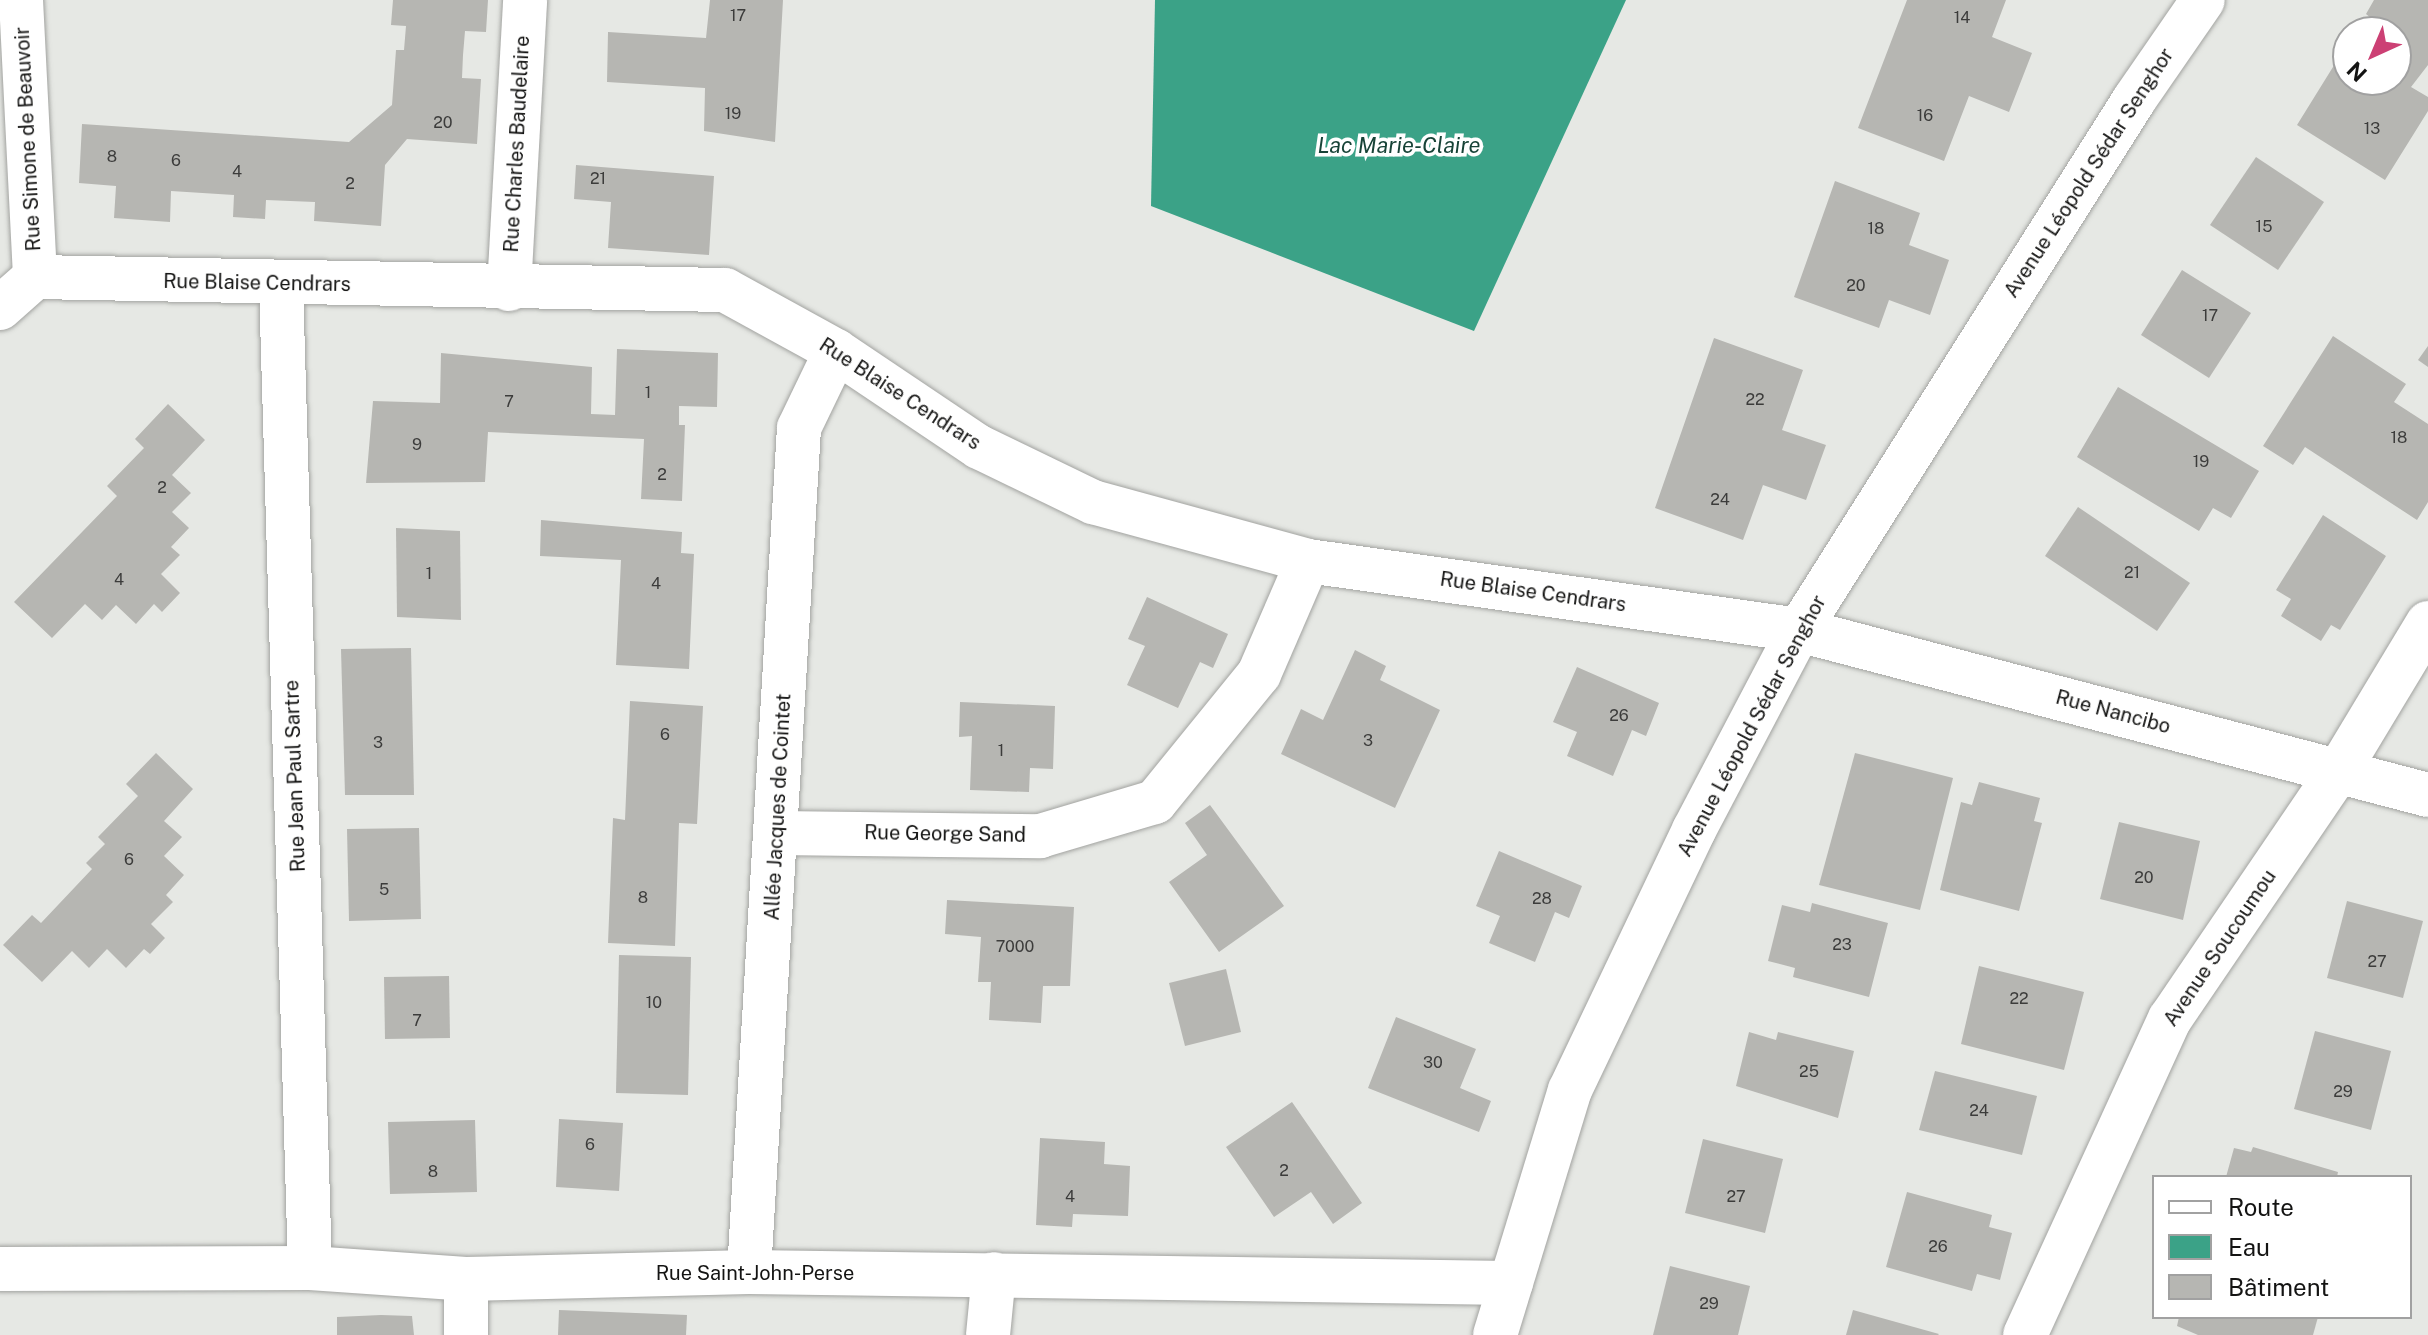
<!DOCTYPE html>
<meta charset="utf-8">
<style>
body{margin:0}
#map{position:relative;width:2428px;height:1335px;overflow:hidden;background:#e6e8e4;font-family:"Public Sans",sans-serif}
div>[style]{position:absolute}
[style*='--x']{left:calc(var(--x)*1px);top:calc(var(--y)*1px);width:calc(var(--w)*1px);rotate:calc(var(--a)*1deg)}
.water>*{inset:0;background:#3ba287}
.building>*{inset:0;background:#b6b6b2}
.roads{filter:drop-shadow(0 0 2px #a2a3a0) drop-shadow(0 0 2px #a2a3a0)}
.minor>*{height:44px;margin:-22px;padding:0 22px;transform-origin:22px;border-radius:22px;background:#fff}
span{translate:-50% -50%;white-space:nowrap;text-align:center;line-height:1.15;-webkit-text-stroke:7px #fff;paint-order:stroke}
.number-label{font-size:16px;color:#3c3c3b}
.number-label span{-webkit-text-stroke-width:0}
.street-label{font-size:20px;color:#141413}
.water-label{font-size:22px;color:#174337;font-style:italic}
.legend{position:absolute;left:2152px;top:1175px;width:260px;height:144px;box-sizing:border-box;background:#fff;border:2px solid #a1a1a1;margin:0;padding:10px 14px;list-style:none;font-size:24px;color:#141413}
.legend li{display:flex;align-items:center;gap:16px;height:40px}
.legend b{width:40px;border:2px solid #a1a1a1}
.north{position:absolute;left:2332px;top:16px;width:80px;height:80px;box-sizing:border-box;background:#fff;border:2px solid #a1a1a1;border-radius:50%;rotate:224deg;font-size:22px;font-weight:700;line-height:32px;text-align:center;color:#141413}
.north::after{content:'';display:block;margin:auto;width:28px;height:36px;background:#cc4074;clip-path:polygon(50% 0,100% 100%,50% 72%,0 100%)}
</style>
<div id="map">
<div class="water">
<i style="clip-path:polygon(1155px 0,1626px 0,1474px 331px,1151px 206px)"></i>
</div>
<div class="building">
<i style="clip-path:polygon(393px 0,488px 0,486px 32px,465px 31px,463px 55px,462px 78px,481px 79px,477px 144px,407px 139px,385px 165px,381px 226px,314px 221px,315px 202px,266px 200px,265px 219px,233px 217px,234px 195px,171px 191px,170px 222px,114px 218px,116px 186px,79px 183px,82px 124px,349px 142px,392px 105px,396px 50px,404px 50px,406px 26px,391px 25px)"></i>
<i style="clip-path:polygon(710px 0,783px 0,775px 142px,704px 131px,705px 88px,607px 82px,608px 32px,706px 38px)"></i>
<i style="clip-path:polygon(1907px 0,2006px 0,1992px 37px,2032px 53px,2009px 112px,1969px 96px,1944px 161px,1858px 128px)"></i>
<i style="clip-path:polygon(2374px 0,2428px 0,2428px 65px,2411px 87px,2428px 97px,2428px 111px,2385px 180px,2297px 125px,2346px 46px,2348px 80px,2396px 80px,2396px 32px,2388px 32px,2366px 14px)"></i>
<i style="clip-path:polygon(2256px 157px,2324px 202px,2278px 270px,2210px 225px)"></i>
<i style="clip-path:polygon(576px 165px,714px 176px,709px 255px,608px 248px,611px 202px,574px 199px)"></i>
<i style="clip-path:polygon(1835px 181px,1920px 213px,1909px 245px,1949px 260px,1930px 315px,1889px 300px,1879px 328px,1794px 297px)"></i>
<i style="clip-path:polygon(2182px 270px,2251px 313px,2209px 378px,2141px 335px)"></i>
<i style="clip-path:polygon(2333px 336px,2406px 384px,2394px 402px,2428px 424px,2428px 502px,2417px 520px,2305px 447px,2293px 465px,2263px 446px)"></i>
<i style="clip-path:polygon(1714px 338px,1803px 370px,1782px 430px,1826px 445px,1806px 500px,1763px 485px,1743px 540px,1655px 508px)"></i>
<i style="clip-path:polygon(2428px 346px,2428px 367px,2418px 360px)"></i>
<i style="clip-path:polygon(617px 349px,718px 353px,717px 407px,679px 406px,679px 425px,685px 425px,682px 501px,641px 499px,644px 439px,488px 432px,485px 482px,366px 483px,373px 401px,440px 403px,441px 353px,592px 367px,591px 414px,615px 415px)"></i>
<i style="clip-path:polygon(2118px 387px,2259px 471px,2231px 518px,2213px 508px,2199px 531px,2077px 457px)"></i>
<i style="clip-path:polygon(168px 404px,205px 440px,172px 475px,191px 493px,172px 512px,189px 528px,171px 547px,180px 555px,161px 574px,180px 593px,162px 612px,154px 604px,136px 624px,116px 605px,102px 620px,85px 604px,52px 638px,14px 602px,117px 496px,107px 486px,144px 448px,135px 439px)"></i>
<i style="clip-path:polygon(2078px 507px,2190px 583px,2157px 631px,2045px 556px)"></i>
<i style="clip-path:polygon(2323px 515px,2386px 556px,2340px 630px,2331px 625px,2321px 641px,2281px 616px,2291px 599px,2276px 590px)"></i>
<i style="clip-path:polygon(541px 520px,682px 532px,681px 553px,694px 554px,689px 669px,616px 665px,621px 560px,540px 556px)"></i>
<i style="clip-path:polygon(396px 528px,460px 531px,461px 620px,397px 617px)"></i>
<i style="clip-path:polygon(1147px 597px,1228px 634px,1213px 668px,1200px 662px,1178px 708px,1127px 685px,1145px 646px,1128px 639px)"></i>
<i style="clip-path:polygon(411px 648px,414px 795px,345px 795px,341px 649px)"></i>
<i style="clip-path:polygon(1355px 650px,1386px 666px,1380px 680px,1440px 710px,1395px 808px,1281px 754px,1301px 709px,1323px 720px)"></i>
<i style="clip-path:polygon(1577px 667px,1659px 703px,1646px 736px,1632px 730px,1613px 776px,1567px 756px,1577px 732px,1553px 722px)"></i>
<i style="clip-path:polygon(630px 701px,703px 706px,697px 824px,679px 823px,675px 946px,608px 943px,613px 818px,625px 820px)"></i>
<i style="clip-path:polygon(960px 702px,1055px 706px,1053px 769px,1030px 768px,1029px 792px,970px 790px,972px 736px,959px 737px)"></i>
<i style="clip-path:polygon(156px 753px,193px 789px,164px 821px,182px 837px,164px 856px,184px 875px,166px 895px,173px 902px,151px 924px,165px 938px,150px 954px,144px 949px,126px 968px,107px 949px,89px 968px,72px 951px,42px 982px,3px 945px,32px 915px,41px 923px,92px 869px,86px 863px,105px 844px,98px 837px,138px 796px,126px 784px)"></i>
<i style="clip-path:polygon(1855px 753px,1953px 778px,1920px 910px,1819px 885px)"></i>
<i style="clip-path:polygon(1979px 782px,2040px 798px,2034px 821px,2042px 823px,2019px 911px,1940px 890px,1961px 802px,1972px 805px)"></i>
<i style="clip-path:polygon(1210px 805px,1284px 906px,1219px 952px,1169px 882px,1207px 855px,1185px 823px)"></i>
<i style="clip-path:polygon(2119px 822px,2200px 841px,2183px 920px,2100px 899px)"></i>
<i style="clip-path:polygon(419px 828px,421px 919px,349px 921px,347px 829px)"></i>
<i style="clip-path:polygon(1499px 851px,1582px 886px,1569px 918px,1555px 912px,1535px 962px,1489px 943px,1500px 916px,1476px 906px)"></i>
<i style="clip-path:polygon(947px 900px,1074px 907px,1070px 986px,1043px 986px,1041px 1023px,989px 1020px,991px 982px,978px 982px,981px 937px,945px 934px)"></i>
<i style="clip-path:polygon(2347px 901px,2423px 921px,2403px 998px,2327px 978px)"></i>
<i style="clip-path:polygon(1812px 903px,1888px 923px,1869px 997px,1793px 977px,1795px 968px,1768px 961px,1782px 905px,1810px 912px)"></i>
<i style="clip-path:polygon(619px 955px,691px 957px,688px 1095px,616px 1093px)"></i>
<i style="clip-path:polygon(1979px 966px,2084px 992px,2064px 1070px,1961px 1044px)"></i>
<i style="clip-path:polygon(1226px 969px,1241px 1032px,1185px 1046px,1169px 983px)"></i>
<i style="clip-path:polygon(449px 976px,450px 1038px,385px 1039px,384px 977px)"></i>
<i style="clip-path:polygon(1396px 1017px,1476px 1049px,1460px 1088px,1491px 1101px,1479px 1132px,1368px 1088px)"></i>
<i style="clip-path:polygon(2315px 1031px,2391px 1051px,2371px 1130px,2294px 1109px)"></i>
<i style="clip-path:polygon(1749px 1032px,1776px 1040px,1778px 1032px,1854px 1051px,1838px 1118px,1736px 1086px)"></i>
<i style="clip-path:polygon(1935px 1071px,2037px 1096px,2022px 1155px,1919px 1130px)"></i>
<i style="clip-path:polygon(1292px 1102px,1362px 1203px,1333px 1224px,1311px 1192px,1274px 1217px,1226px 1147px)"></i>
<i style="clip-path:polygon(559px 1119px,623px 1123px,619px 1191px,556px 1187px)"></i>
<i style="clip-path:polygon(475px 1120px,477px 1192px,390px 1194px,388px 1122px)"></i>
<i style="clip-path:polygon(1040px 1138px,1105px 1142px,1104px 1164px,1130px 1166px,1128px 1216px,1073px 1214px,1072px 1227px,1036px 1225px)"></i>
<i style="clip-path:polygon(1703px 1139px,1783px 1159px,1765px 1233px,1685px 1213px)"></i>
<i style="clip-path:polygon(2253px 1147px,2338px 1172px,2337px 1177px,2226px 1177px,2234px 1148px,2251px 1152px)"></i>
<i style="clip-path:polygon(1907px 1192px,1992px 1215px,1989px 1227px,2012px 1233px,2000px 1280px,1977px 1274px,1972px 1291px,1886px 1267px)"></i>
<i style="clip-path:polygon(1670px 1266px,1750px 1286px,1738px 1335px,1653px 1335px)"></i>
<i style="clip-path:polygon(559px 1310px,687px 1315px,686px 1335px,558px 1335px)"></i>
<i style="clip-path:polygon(1853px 1310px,1939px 1334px,1938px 1335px,1846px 1335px)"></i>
<i style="clip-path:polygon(381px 1315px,412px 1316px,414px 1335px,337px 1335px,337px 1317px)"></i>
<i style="clip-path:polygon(2179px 1317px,2318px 1317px,2313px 1335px,2198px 1335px,2177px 1326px)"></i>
</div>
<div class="roads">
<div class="minor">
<i style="--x:21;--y:0;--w:277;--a:87.1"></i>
<i style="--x:281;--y:285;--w:983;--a:88.31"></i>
<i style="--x:509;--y:289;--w:289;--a:-86.8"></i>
<i style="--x:0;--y:308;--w:47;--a:-41.5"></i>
<i style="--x:35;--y:277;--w:690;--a:1.08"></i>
<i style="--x:725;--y:290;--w:127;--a:28.8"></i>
<i style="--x:836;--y:351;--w:172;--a:33.9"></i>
<i style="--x:979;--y:447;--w:127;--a:25.8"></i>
<i style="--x:1093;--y:502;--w:223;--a:15.3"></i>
<i style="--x:1308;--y:561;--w:496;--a:8"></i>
<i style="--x:1799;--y:630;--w:650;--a:14.7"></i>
<i style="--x:777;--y:833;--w:263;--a:0.7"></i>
<i style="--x:1040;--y:836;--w:120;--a:-16.5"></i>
<i style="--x:1155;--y:802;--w:165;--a:-50.9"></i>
<i style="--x:1259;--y:674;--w:123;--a:-66.6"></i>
<i style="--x:0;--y:1269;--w:310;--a:-0.2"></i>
<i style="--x:310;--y:1268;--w:156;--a:4"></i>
<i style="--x:466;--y:1279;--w:283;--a:-1.4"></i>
<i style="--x:749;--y:1272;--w:762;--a:0.83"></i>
<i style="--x:749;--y:1272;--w:845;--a:-86.61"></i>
<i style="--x:799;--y:428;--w:85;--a:-64.3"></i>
<i style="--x:466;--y:1279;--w:56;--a:90"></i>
<i style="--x:988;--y:1335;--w:61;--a:-84.4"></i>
<i style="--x:1495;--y:1335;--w:256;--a:-73"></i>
<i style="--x:1570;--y:1090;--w:288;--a:-64.5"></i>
<i style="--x:1694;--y:830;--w:226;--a:-62.3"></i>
<i style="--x:1799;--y:630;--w:627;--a:-57.7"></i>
<i style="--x:2134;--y:100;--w:121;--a:-55.4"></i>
<i style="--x:2025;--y:1335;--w:348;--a:-65.4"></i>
<i style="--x:2170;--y:1019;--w:299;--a:-55.8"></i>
<i style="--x:2338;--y:772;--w:174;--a:-58.9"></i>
</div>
</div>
<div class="number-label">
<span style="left:738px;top:16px">17</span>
<span style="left:1962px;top:18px">14</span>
<span style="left:733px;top:114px">19</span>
<span style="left:1925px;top:116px">16</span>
<span style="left:443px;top:123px">20</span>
<span style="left:2372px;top:129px">13</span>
<span style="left:112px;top:157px">8</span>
<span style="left:176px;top:161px">6</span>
<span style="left:237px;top:172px">4</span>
<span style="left:598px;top:179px">21</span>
<span style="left:350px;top:184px">2</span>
<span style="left:2264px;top:227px">15</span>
<span style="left:1876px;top:229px">18</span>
<span style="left:1856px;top:286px">20</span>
<span style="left:2210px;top:316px">17</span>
<span style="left:648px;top:393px">1</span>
<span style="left:1755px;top:400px">22</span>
<span style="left:509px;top:402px">7</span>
<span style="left:2399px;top:438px">18</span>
<span style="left:417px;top:445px">9</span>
<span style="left:2201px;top:462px">19</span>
<span style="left:662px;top:475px">2</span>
<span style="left:162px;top:488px">2</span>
<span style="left:1720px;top:500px">24</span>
<span style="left:2132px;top:573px">21</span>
<span style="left:429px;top:574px">1</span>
<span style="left:119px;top:580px">4</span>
<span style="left:656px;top:584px">4</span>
<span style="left:1619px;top:716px">26</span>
<span style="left:665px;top:735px">6</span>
<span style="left:1368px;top:741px">3</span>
<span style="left:378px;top:743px">3</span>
<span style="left:1001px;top:751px">1</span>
<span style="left:129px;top:860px">6</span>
<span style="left:2144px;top:878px">20</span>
<span style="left:384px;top:890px">5</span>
<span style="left:643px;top:898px">8</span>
<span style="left:1542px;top:899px">28</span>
<span style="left:1842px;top:945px">23</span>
<span style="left:1015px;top:947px">7000</span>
<span style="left:2377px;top:962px">27</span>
<span style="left:2019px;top:999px">22</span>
<span style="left:654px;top:1003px">10</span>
<span style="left:417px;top:1021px">7</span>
<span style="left:1433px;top:1063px">30</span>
<span style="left:1809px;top:1072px">25</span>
<span style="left:2343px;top:1092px">29</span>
<span style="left:1979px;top:1111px">24</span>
<span style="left:590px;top:1145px">6</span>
<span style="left:1284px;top:1171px">2</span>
<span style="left:433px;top:1172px">8</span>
<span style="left:1070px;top:1197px">4</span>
<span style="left:1736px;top:1197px">27</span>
<span style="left:1938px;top:1247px">26</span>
<span style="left:1709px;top:1304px">29</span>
</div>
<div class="street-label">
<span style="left:28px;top:139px;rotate:-93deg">Rue Simone de Beauvoir</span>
<span style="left:517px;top:144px;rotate:-87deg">Rue Charles Baudelaire</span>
<span style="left:2089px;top:173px;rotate:-57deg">Avenue Léopold Sédar Senghor</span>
<span style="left:257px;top:283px;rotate:1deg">Rue Blaise Cendrars</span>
<span style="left:900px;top:394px;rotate:33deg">Rue Blaise Cendrars</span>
<span style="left:1533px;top:592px;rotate:8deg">Rue Blaise Cendrars</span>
<span style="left:2113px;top:712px;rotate:15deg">Rue Nancibo</span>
<span style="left:1752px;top:726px;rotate:-62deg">Avenue Léopold Sédar Senghor</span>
<span style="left:295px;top:776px;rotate:-92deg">Rue Jean Paul Sartre</span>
<span style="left:778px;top:807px;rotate:-87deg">Allée Jacques de Cointet</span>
<span style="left:945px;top:834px;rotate:1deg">Rue George Sand</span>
<span style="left:2220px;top:948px;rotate:-56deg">Avenue Soucoumou</span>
<span style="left:755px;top:1273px">Rue Saint-John-Perse</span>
</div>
<div class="water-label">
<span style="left:1399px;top:146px">Lac Marie-Claire</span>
</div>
<ul class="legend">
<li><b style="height:10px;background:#fff"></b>Route</li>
<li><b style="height:22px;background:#3ba287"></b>Eau</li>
<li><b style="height:22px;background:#b6b6b2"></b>Bâtiment</li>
</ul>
<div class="north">N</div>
</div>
